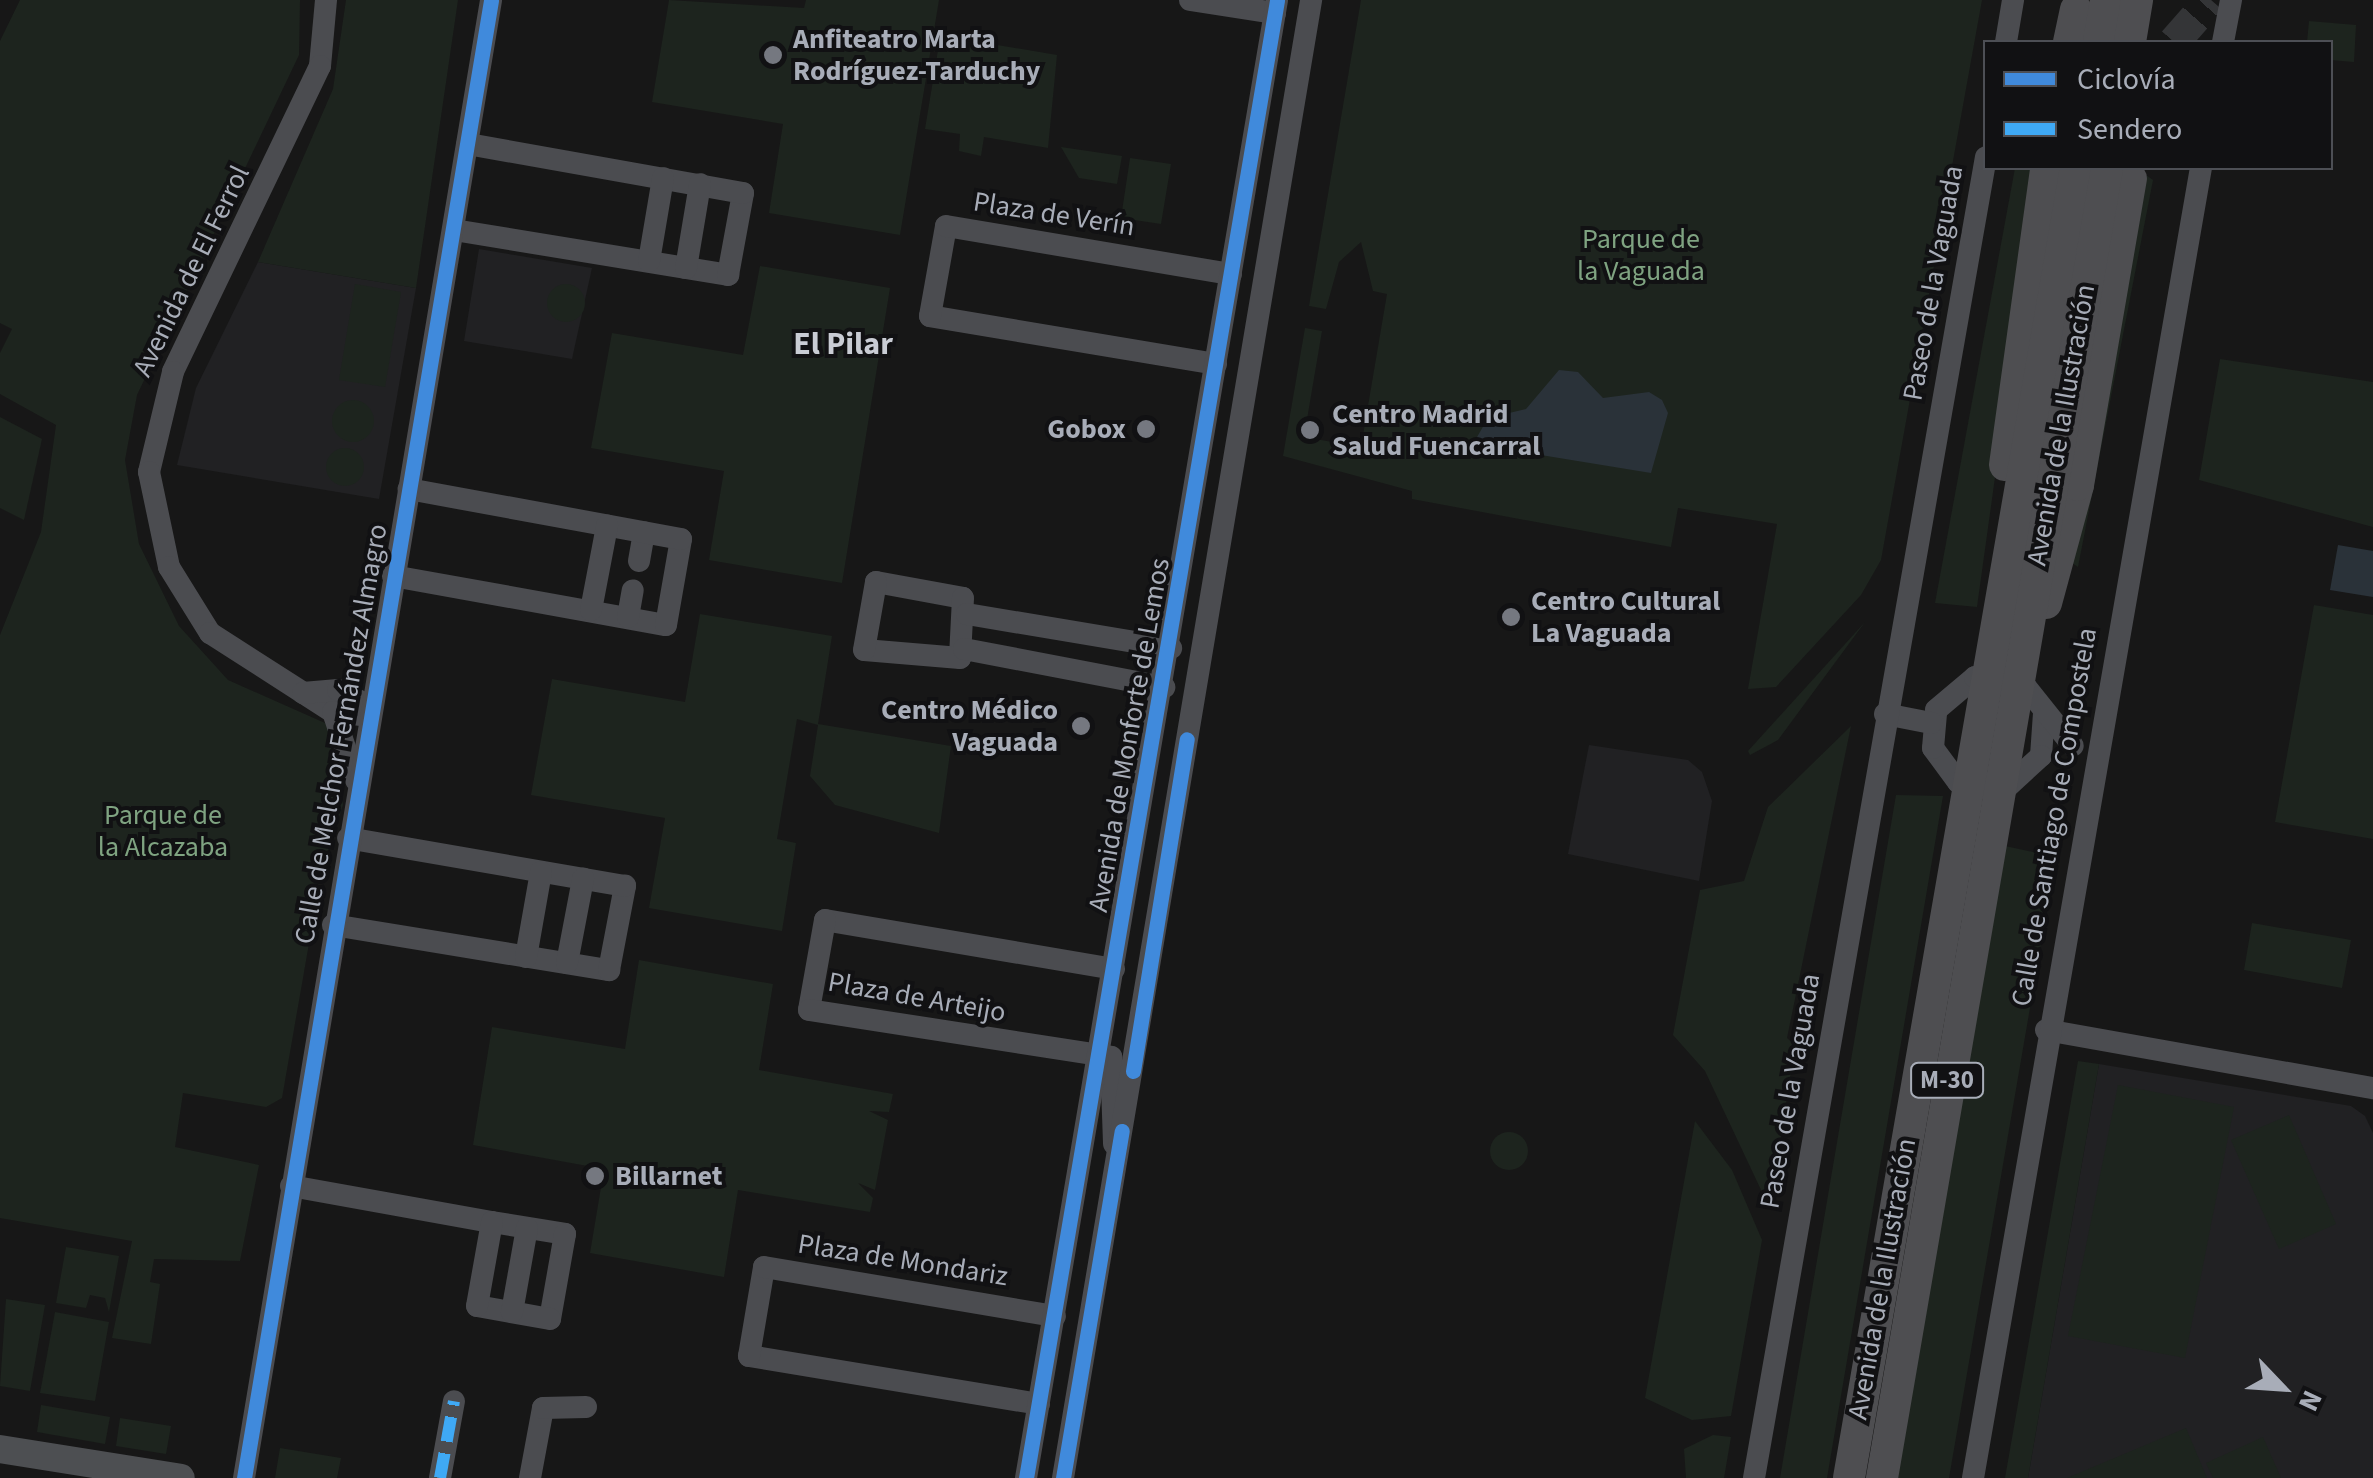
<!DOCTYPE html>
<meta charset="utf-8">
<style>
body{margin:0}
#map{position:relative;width:2373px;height:1478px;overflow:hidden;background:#171717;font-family:"Source Sans 3",sans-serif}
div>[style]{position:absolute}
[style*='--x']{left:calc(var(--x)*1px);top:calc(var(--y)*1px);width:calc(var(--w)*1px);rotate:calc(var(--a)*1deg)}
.built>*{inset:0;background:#212123}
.green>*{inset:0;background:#1d241e}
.round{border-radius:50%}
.water>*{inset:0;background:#2a3239}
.highway-tunnel>*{height:32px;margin-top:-16px;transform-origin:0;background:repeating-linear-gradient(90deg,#343537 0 32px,transparent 0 48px)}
.minor>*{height:22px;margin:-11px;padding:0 11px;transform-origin:11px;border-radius:11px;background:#4b4c50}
.major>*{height:28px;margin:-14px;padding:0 14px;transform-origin:14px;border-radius:14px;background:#4d4f52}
.highway>*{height:32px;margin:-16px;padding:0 16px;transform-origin:16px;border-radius:16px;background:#4e4e51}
.quiet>*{height:12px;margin-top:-6px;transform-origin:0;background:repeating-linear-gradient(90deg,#3fa9f5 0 25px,transparent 0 37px)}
.cycleway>*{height:15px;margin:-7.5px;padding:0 7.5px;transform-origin:7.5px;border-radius:7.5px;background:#408adc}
.dots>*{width:28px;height:28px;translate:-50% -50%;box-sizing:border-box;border:5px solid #111113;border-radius:50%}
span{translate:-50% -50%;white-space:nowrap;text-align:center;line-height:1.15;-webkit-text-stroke:8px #111113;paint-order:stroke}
.shield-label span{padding:2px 8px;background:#111113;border:2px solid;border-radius:8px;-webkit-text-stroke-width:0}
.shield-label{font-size:25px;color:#a8adb8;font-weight:700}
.poi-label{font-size:28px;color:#a8adb8;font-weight:700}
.left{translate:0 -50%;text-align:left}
.right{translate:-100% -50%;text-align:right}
.street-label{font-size:28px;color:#a8adb8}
.park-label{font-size:28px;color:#7fa381}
.quarter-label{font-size:32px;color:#c9ccd4;font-weight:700}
.legend{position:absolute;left:1983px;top:40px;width:350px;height:130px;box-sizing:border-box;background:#111113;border:2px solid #4d4f55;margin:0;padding:12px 18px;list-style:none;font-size:30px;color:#a8adb8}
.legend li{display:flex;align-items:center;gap:20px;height:50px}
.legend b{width:50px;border:2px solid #4d4f55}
.north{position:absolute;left:2233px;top:1338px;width:100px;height:100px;-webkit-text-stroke:8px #111113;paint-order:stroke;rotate:115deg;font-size:28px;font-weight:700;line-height:40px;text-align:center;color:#a8adb8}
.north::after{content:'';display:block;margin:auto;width:35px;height:45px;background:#a8adb8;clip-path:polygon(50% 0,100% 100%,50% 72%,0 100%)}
</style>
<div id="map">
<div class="built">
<i style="clip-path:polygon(479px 249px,592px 268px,572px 359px,464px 341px)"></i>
<i style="clip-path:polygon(258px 262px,416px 288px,379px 499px,177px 465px,196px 388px)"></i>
<i style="clip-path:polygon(1589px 745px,1688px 760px,1702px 772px,1712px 801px,1699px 881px,1568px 854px)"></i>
<i style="clip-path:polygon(2099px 1064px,2351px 1106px,2365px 1116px,2373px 1133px,2373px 1478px,2028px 1478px)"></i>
</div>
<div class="green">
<i style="clip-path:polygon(20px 0,300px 0,299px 55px,137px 395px,125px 460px,139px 544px,179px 626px,228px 680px,325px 723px,336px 741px,343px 805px,322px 869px,282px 1098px,266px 1107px,183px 1093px,175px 1147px,259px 1165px,240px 1261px,154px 1259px,150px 1282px,160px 1284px,151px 1344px,112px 1338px,132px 1241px,0 1218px,0 635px,41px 532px,56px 425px,0 394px,0 353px,12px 329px,0 323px,0 41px)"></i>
<i style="clip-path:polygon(346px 0,458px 0,416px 288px,258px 262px,333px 89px)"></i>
<i style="clip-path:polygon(669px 0,804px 8px,806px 0,939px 0,900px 235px,769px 213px,783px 124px,652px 102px)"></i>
<i style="clip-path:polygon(1361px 0,1982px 0,1881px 560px,1861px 595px,1776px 687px,1748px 689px,1777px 524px,1678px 508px,1671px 547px,1412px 499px,1412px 491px,1283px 456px,1305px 328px,1322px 331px,1304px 437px,1361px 447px,1387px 294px,1373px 291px,1361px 242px,1339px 262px,1326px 309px,1309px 306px)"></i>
<i style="clip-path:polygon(2309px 21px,2356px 25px,2354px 62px,2331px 60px,2330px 42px,2307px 42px)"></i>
<i style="clip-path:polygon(956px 38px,1057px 55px,1048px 148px,984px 137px,981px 156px,959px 151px,960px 134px,925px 129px,938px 50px,953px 52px)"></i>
<i style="clip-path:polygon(1061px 147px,1122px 156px,1117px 184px,1079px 178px)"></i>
<i style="clip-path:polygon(1130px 158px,1171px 164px,1161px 224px,1121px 218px)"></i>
<i style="clip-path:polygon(2015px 168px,2038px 168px,1977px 607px,1935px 603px)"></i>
<i style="clip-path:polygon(2139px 170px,2153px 180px,2078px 567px,2072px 563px)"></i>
<i style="clip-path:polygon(760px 266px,890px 288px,842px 583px,709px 560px,724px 471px,591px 448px,612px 333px,743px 355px)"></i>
<i style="clip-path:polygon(355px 284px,401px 292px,385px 387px,339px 380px)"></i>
<i class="round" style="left:547px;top:284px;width:38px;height:38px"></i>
<i style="clip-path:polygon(2220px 359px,2373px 382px,2373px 527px,2199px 480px)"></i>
<i class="round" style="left:332px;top:400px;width:42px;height:42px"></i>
<i style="clip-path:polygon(0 417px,42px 439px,24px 520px,0 508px)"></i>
<i class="round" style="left:326px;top:448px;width:38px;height:38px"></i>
<i style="clip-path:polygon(2314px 605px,2373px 615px,2373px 839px,2275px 822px)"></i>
<i style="clip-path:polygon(700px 614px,832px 636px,818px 724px,951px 746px,939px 833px,835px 805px,810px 776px,818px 725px,797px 719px,777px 839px,796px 843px,782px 931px,649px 908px,665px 818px,531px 795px,552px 679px,685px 702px)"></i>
<i style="clip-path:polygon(1865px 622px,1778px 740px,1750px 755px,1748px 751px)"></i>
<i style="clip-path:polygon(1851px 726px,1787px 1038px,1795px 1045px,1770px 1209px,1705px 1071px,1673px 1035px,1700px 890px,1744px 881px,1768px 807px)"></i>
<i style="clip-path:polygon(1896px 795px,1943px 796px,1827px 1478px,1780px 1478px)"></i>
<i style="clip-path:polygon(2005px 846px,2056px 857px,1949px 1478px,1897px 1478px)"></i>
<i style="clip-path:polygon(2252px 923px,2351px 940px,2342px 988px,2244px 970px)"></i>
<i style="clip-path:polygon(639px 960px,773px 984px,759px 1070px,893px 1094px,889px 1112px,869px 1111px,888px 1120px,875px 1190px,858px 1183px,873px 1198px,870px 1212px,738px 1190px,724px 1277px,590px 1253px,604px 1169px,473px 1145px,492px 1027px,625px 1049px)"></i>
<i style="clip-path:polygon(2078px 1061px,2099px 1064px,2028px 1478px,2005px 1478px)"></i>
<i style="clip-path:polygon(2118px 1085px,2234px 1107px,2185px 1358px,2068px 1336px)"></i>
<i style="clip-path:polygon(2289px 1115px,2336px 1224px,2279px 1249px,2231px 1140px)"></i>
<i style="clip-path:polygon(1695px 1121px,1732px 1170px,1762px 1240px,1731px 1416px,1692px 1420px,1645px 1398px)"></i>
<i class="round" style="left:1490px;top:1132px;width:38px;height:38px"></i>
<i style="clip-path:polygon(66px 1247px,119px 1256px,109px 1312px,105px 1298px,90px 1295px,86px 1308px,56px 1303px)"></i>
<i style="clip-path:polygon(6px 1299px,45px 1305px,30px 1391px,0 1386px)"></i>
<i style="clip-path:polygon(55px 1312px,109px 1322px,95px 1401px,40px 1393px)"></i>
<i style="clip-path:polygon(41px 1405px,110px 1417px,105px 1444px,37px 1432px)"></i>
<i style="clip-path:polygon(120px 1418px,171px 1426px,166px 1454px,116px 1446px)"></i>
<i style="clip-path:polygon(2186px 1428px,2207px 1478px,2067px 1478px)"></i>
<i style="clip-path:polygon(1713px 1435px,1731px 1437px,1724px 1478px,1686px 1478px,1684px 1449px)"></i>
<i style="clip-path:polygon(2263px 1437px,2281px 1478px,2213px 1478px,2206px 1463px)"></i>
<i style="clip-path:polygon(280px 1448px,341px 1458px,337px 1478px,275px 1478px)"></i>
</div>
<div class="water">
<i style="clip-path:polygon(1559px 370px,1578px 372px,1603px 398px,1649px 392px,1662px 400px,1668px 413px,1651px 473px,1473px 444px,1488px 418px,1526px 409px)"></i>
<i style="clip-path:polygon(2338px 545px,2373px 551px,2373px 597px,2330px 590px)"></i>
</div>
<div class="highway-tunnel">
<i style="--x:2174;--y:42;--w:56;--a:-48.6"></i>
</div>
<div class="minor">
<i style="--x:326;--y:0;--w:66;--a:95.2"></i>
<i style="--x:320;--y:66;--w:339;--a:115.7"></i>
<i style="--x:173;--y:372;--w:103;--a:103.5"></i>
<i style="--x:149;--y:472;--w:97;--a:78.1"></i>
<i style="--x:169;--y:567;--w:78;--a:58.2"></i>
<i style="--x:210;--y:633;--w:146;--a:32.7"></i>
<i style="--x:333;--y:712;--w:36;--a:6"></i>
<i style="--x:1190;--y:0;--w:86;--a:8.7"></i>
<i style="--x:2006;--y:42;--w:43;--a:-80.5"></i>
<i style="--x:2223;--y:42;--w:43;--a:-79.2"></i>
<i style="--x:454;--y:230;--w:278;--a:9.3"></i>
<i style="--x:728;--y:275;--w:83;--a:-79.6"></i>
<i style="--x:743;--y:193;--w:280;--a:-169.9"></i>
<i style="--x:649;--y:261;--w:84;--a:-80.4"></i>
<i style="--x:686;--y:268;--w:85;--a:-80.5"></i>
<i style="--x:1216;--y:364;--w:290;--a:-170.5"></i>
<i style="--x:930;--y:316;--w:91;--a:-79.9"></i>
<i style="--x:946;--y:226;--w:289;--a:9.6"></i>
<i style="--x:639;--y:561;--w:29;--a:-80"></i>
<i style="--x:393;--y:576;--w:277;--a:10.2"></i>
<i style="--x:666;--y:625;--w:87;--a:-80.1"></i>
<i style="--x:681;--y:539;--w:277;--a:-169.6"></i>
<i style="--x:876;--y:582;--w:88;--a:10.4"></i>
<i style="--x:963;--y:598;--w:60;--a:92.9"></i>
<i style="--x:960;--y:658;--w:96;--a:-175.2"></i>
<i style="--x:864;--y:650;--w:69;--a:-80"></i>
<i style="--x:591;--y:610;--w:86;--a:-79.2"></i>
<i style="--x:967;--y:614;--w:207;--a:9.5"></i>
<i style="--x:628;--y:617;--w:27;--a:-80"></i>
<i style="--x:964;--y:649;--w:204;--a:10.8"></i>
<i style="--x:303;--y:693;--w:35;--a:-5"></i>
<i style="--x:338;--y:690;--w:36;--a:27"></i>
<i style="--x:333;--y:712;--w:72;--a:71.3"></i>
<i style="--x:2044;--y:713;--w:43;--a:94"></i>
<i style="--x:2041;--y:756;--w:46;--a:137.6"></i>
<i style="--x:2007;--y:787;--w:49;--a:-174.2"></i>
<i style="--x:1958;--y:782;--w:42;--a:-126.3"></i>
<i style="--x:1933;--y:748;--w:38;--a:-85"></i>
<i style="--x:1936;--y:710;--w:51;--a:-40.2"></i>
<i style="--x:1975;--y:677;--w:52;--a:11.1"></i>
<i style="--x:2026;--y:687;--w:75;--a:51.5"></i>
<i style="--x:1885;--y:714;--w:47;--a:11.1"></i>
<i style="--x:333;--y:925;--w:280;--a:9.3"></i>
<i style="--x:609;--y:970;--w:86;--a:-79.2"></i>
<i style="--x:625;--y:886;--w:281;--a:-170.2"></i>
<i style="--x:526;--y:957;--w:86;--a:-80"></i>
<i style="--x:567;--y:963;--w:86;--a:-79.2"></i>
<i style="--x:1114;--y:969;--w:293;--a:-170.4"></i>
<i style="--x:825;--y:920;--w:91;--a:100.1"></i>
<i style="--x:809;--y:1010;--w:306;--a:8.8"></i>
<i style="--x:1111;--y:1057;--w:87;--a:88"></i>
<i style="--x:2046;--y:1030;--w:332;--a:10.1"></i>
<i style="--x:291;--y:1186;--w:204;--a:10.2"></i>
<i style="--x:492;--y:1222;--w:74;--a:9.3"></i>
<i style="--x:565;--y:1234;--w:86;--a:100"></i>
<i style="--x:550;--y:1319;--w:74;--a:-169.9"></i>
<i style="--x:477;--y:1306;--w:85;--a:-79.9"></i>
<i style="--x:512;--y:1312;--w:85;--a:-79.9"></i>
<i style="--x:1039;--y:1404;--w:294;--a:-170.6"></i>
<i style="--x:749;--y:1356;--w:90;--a:-80.4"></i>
<i style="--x:764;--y:1267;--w:295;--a:9.6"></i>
<i style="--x:244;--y:1478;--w:1498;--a:-80.51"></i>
<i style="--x:440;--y:1478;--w:78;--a:-79.7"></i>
<i style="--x:530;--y:1478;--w:71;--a:-79.5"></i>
<i style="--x:543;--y:1408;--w:43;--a:-1.3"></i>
<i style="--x:1026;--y:1478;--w:1499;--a:-80.36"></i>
<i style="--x:1063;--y:1478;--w:1499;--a:-80.47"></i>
<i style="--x:1754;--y:1478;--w:1341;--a:-80.04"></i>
<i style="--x:1973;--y:1478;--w:1330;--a:-80.13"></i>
</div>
<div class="major">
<i style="--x:0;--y:1449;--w:183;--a:9.1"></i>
</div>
<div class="highway">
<i style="--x:2069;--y:42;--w:33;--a:-78"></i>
<i style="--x:2099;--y:42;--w:43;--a:-80.5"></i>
<i style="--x:2130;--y:42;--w:43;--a:-80.5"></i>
<i style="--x:2005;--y:465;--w:300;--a:-82.1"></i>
<i style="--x:2046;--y:603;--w:122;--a:-74.8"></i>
<i style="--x:2078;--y:485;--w:311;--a:-80.2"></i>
<i style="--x:1849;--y:1478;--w:1330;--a:-80.17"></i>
<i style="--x:1882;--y:1478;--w:1329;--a:-80.25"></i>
</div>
<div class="quiet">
<i style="--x:440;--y:1478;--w:78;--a:-79.7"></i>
</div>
<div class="cycleway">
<i style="--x:1133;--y:1071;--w:336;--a:-80.8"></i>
<i style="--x:244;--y:1478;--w:1498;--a:-80.51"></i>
<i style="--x:1026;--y:1478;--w:1499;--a:-80.36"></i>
<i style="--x:1063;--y:1478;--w:352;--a:-80.4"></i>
</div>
<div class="dots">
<i style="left:773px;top:55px;background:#757880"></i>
<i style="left:1146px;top:429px;background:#757880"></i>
<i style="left:1310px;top:430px;background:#757880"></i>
<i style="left:1511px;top:617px;background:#757880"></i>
<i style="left:1081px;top:726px;background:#757880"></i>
<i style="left:595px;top:1176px;background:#757880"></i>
</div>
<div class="shield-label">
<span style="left:1947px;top:1080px">M-30</span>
</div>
<div class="poi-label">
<span class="left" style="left:793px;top:55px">Anfiteatro Marta<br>Rodríguez-Tarduchy</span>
<span class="left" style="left:1332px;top:430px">Centro Madrid<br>Salud Fuencarral</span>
<span class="right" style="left:1126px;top:429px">Gobox</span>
<span class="left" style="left:1531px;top:617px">Centro Cultural<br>La Vaguada</span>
<span class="right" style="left:1058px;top:726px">Centro Médico<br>Vaguada</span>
<span class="left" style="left:615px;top:1176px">Billarnet</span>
</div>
<div class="street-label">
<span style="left:1054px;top:214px;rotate:9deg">Plaza de Verín</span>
<span style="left:191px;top:271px;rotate:-64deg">Avenida de El Ferrol</span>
<span style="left:1933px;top:283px;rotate:-80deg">Paseo de la Vaguada</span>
<span style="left:2061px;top:425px;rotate:-80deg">Avenida de la Ilustración</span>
<span style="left:341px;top:734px;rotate:-80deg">Calle de Melchor Fernández Almagro</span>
<span style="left:1129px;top:735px;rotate:-80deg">Avenida de Monforte de Lemos</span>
<span style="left:2054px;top:817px;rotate:-80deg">Calle de Santiago de Compostela</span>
<span style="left:917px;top:997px;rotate:10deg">Plaza de Arteijo</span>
<span style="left:1790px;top:1091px;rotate:-80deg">Paseo de la Vaguada</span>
<span style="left:903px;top:1260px;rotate:9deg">Plaza de Mondariz</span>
<span style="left:1882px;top:1279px;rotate:-80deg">Avenida de la Ilustración</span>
</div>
<div class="park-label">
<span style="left:1641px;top:255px">Parque de<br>la Vaguada</span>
<span style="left:163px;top:831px">Parque de<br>la Alcazaba</span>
</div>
<div class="quarter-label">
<span style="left:843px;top:344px">El Pilar</span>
</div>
<ul class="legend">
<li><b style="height:12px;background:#408adc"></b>Ciclovía</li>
<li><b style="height:12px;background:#3fa9f5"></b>Sendero</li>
</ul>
<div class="north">N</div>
</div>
